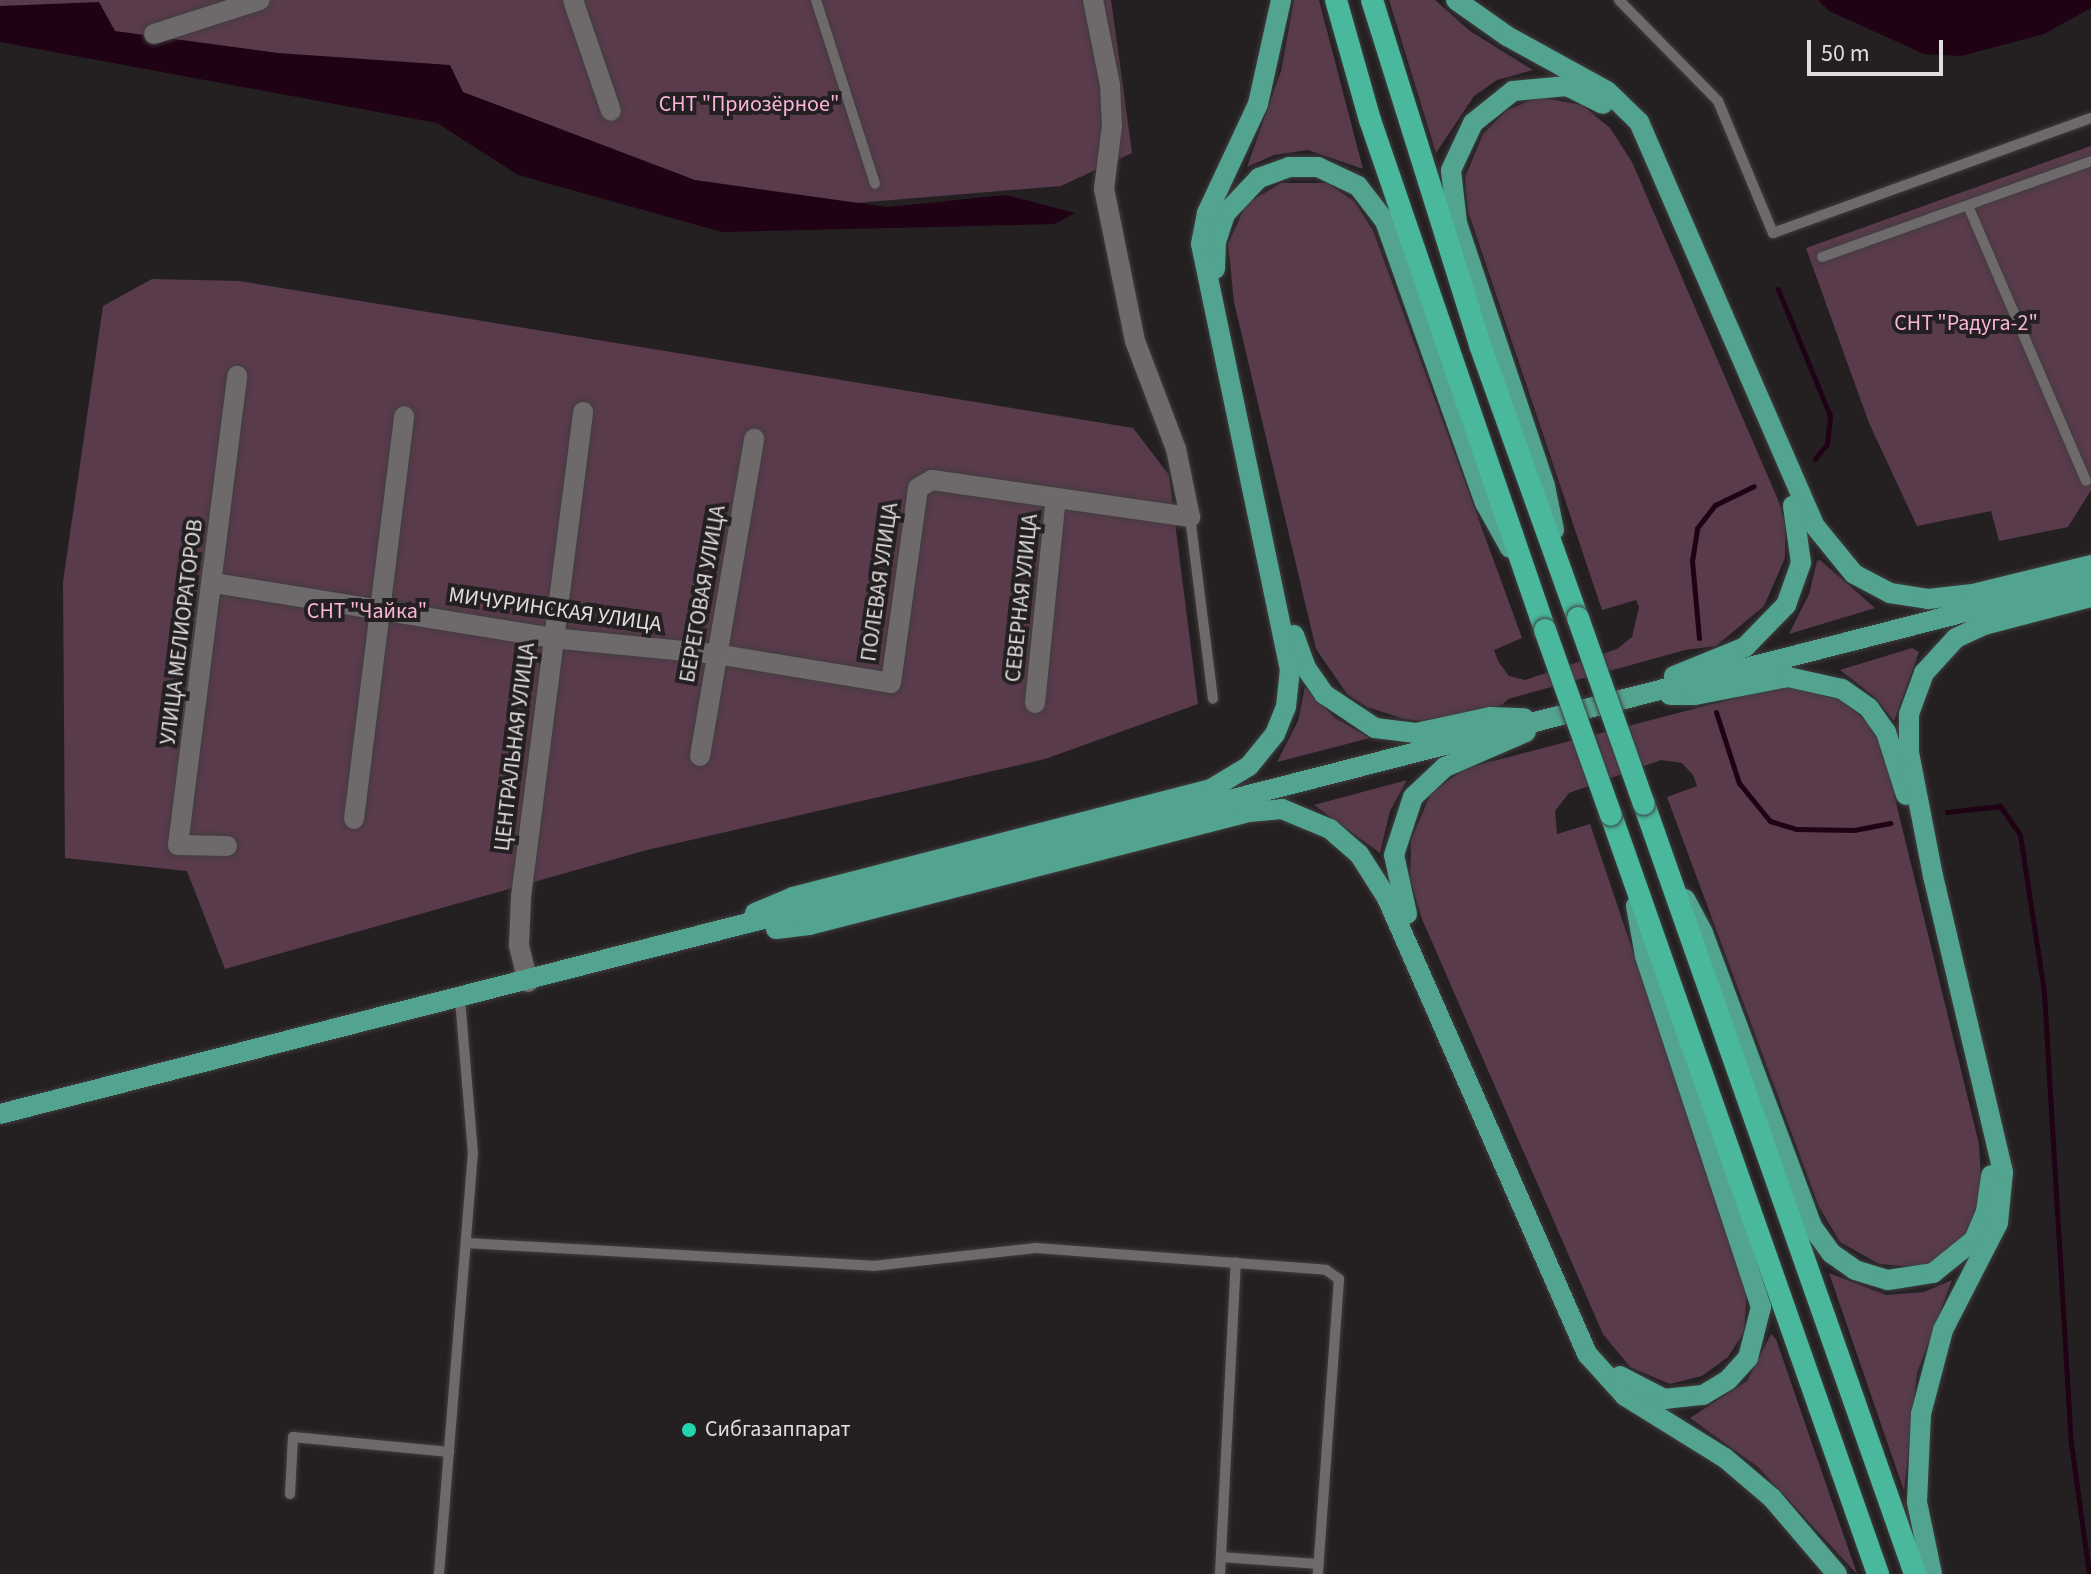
<!DOCTYPE html>
<meta charset="utf-8">
<style>
body{margin:0}
#map{position:relative;width:2091px;height:1574px;overflow:hidden;background:#242022;font-family:"Source Sans 3",sans-serif}
div>[style]{position:absolute}
[style*='--x']{left:calc(var(--x)*1px);top:calc(var(--y)*1px);width:calc(var(--w)*1px);rotate:calc(var(--a)*1deg)}
.green>*{inset:0;background:#593b4c}
.water>*{inset:0;background:#1f0214}
.stream>*{height:5px;margin:-2.5px;padding:0 2.5px;transform-origin:2.5px;border-radius:2.5px;background:#1f0214}
.roads{filter:drop-shadow(0 0 2px #403d3e) drop-shadow(0 0 2px #403d3e)}
.service>*{height:10px;margin:-5px;padding:0 5px;transform-origin:5px;border-radius:5px;background:#6e696b}
.minor>*{height:20px;margin:-10px;padding:0 10px;transform-origin:10px;border-radius:10px;background:#6e696b}
.primary>*{height:20px;margin:-10px;padding:0 10px;transform-origin:10px;border-radius:10px;background:#52a490}
.trunk>*{height:22px;margin:-11px;padding:0 11px;transform-origin:11px;border-radius:11px;background:#49b89c}
.bridges{filter:drop-shadow(0 0 2px #403d3e) drop-shadow(0 0 2px #403d3e)}
.trunk-bridge>*{height:22px;margin:-11px;padding:0 11px;transform-origin:11px;border-radius:11px;background:#49b89c}
.dots>*{width:22px;height:22px;translate:-50% -50%;box-sizing:border-box;border:4px solid #242022;border-radius:50%}
span{translate:-50% -50%;white-space:nowrap;text-align:center;line-height:1.15;-webkit-text-stroke:8px #242022;paint-order:stroke}
.park-label{font-size:22px;color:#f8b4d9}
.street-label{font-size:22px;color:#e0ddde}
.poi-label{font-size:22px;color:#e0ddde}
.left{translate:0 -50%;text-align:left}
.scale{position:absolute;left:1807px;top:40px;width:136px;height:36px;box-sizing:border-box;border:4px solid #e0ddde;border-top:0;padding-left:10px;font-size:24px;line-height:28px;white-space:nowrap;color:#e0ddde;-webkit-text-stroke:6px #242022;paint-order:stroke}
</style>
<div id="map">
<div class="green">
<i style="clip-path:polygon(0 0,1111px 0,1132px 153px,1061px 186px,736px 213px,404px 95px,0 24px)"></i>
<i style="clip-path:polygon(1294px 0,1319px 0,1363px 169px,1308px 150px,1274px 155px,1247px 167px,1281px 71px)"></i>
<i style="clip-path:polygon(1389px 0,1435px 0,1470px 31px,1533px 70px,1497px 80px,1474px 96px,1436px 153px)"></i>
<i style="clip-path:polygon(1538px 97px,1582px 105px,1610px 128px,1632px 162px,1779px 502px,1785px 524px,1785px 558px,1764px 606px,1716px 646px,1685px 650px,1508px 699px,1502px 705px,1423px 721px,1404px 719px,1367px 707px,1347px 694px,1316px 649px,1234px 302px,1228px 244px,1246px 204px,1281px 183px,1327px 183px,1354px 201px,1373px 230px,1522px 638px,1494px 650px,1498px 661px,1509px 676px,1525px 680px,1617px 649px,1632px 637px,1639px 607px,1636px 600px,1602px 610px,1468px 211px,1465px 177px,1483px 134px,1506px 111px)"></i>
<i style="clip-path:polygon(2091px 146px,2091px 490px,2068px 527px,1999px 541px,1991px 511px,1917px 526px,1869px 423px,1806px 248px)"></i>
<i style="clip-path:polygon(152px 279px,239px 281px,1133px 428px,1169px 475px,1198px 704px,1045px 759px,647px 850px,225px 969px,187px 871px,65px 858px,63px 582px,103px 306px)"></i>
<i style="clip-path:polygon(1820px 560px,1875px 608px,1789px 634px,1809px 594px,1817px 561px)"></i>
<i style="clip-path:polygon(1912px 648px,1919px 652px,1894px 721px,1875px 697px,1840px 670px)"></i>
<i style="clip-path:polygon(1782px 686px,1841px 700px,1867px 722px,1883px 749px,1979px 1144px,1982px 1196px,1963px 1238px,1930px 1262px,1913px 1267px,1879px 1264px,1840px 1242px,1819px 1207px,1667px 797px,1697px 786px,1693px 775px,1682px 763px,1661px 760px,1569px 793px,1555px 811px,1557px 834px,1590px 824px,1747px 1290px,1744px 1332px,1728px 1357px,1702px 1376px,1670px 1384px,1630px 1367px,1603px 1334px,1422px 919px,1410px 879px,1411px 840px,1431px 793px,1466px 768px)"></i>
<i style="clip-path:polygon(1305px 687px,1335px 718px,1370px 738px,1277px 762px,1298px 721px)"></i>
<i style="clip-path:polygon(1407px 780px,1390px 811px,1380px 853px,1314px 805px)"></i>
<i style="clip-path:polygon(1829px 1273px,1886px 1295px,1924px 1292px,1952px 1280px,1917px 1373px,1904px 1491px)"></i>
<i style="clip-path:polygon(1771px 1334px,1776px 1339px,1857px 1574px,1758px 1467px,1690px 1418px,1747px 1381px)"></i>
</div>
<div class="water">
<i style="clip-path:polygon(1818px 0,2091px 0,2091px 8px,2044px 34px,1961px 56px,1924px 54px,1829px 11px)"></i>
<i style="clip-path:polygon(99px 2px,115px 31px,278px 53px,450px 65px,463px 92px,695px 180px,887px 207px,1006px 195px,1075px 213px,1055px 224px,722px 232px,518px 175px,437px 123px,0 42px,0 6px)"></i>
</div>
<div class="stream">
<i style="--x:1778;--y:289;--w:137;--a:67.7"></i>
<i style="--x:1830;--y:416;--w:28;--a:96"></i>
<i style="--x:1827;--y:444;--w:19;--a:129"></i>
<i style="--x:1699;--y:638;--w:77;--a:-95.2"></i>
<i style="--x:1692;--y:561;--w:33;--a:-81"></i>
<i style="--x:1697;--y:528;--w:29;--a:-52"></i>
<i style="--x:1715;--y:505;--w:43;--a:-26"></i>
<i style="--x:1716;--y:712;--w:75;--a:72.1"></i>
<i style="--x:1739;--y:783;--w:49;--a:50.8"></i>
<i style="--x:1770;--y:821;--w:28;--a:17"></i>
<i style="--x:1797;--y:829;--w:57;--a:1"></i>
<i style="--x:1854;--y:830;--w:37;--a:-11"></i>
<i style="--x:1947;--y:812;--w:53;--a:-6.5"></i>
<i style="--x:2000;--y:806;--w:35;--a:55"></i>
<i style="--x:2020;--y:835;--w:159;--a:81.3"></i>
<i style="--x:2044;--y:992;--w:452;--a:86.6"></i>
<i style="--x:2071;--y:1443;--w:132;--a:82.2"></i>
</div>
<div class="roads">
<div class="service">
<i style="--x:816;--y:0;--w:193;--a:72.2"></i>
<i style="--x:1619;--y:0;--w:141;--a:45.6"></i>
<i style="--x:1718;--y:101;--w:143;--a:67.4"></i>
<i style="--x:1773;--y:233;--w:338;--a:-19.9"></i>
<i style="--x:1969;--y:208;--w:297;--a:66.8"></i>
<i style="--x:1822;--y:257;--w:286;--a:-19.6"></i>
<i style="--x:1190;--y:517;--w:183;--a:82.8"></i>
<i style="--x:466;--y:1243;--w:408;--a:3.2"></i>
<i style="--x:873;--y:1266;--w:164;--a:-6.3"></i>
<i style="--x:1036;--y:1248;--w:291;--a:4.3"></i>
<i style="--x:1326;--y:1270;--w:16;--a:35"></i>
<i style="--x:1339;--y:1279;--w:296;--a:94.1"></i>
<i style="--x:290;--y:1494;--w:57;--a:-87"></i>
<i style="--x:293;--y:1437;--w:157;--a:5.5"></i>
<i style="--x:1221;--y:1557;--w:98;--a:4.1"></i>
<i style="--x:439;--y:1574;--w:421;--a:-85.4"></i>
<i style="--x:473;--y:1154;--w:156;--a:-94.8"></i>
<i style="--x:1220;--y:1574;--w:312;--a:-87.1"></i>
</div>
<div class="minor">
<i style="--x:573;--y:0;--w:117;--a:71.1"></i>
<i style="--x:154;--y:34;--w:111;--a:-17.8"></i>
<i style="--x:214;--y:583;--w:342;--a:9.2"></i>
<i style="--x:552;--y:638;--w:165;--a:5.6"></i>
<i style="--x:716;--y:654;--w:177;--a:9.4"></i>
<i style="--x:891;--y:683;--w:197;--a:-82.1"></i>
<i style="--x:918;--y:488;--w:16;--a:-30"></i>
<i style="--x:932;--y:480;--w:261;--a:8.2"></i>
<i style="--x:1190;--y:517;--w:69;--a:-101.6"></i>
<i style="--x:1176;--y:449;--w:116;--a:-110.8"></i>
<i style="--x:1135;--y:341;--w:155;--a:-101.5"></i>
<i style="--x:1104;--y:189;--w:64;--a:-82.8"></i>
<i style="--x:1112;--y:126;--w:41;--a:-92.8"></i>
<i style="--x:1110;--y:85;--w:87;--a:-101.3"></i>
<i style="--x:1035;--y:703;--w:206;--a:-84.2"></i>
<i style="--x:700;--y:756;--w:322;--a:-80.3"></i>
<i style="--x:354;--y:819;--w:406;--a:-82.9"></i>
<i style="--x:227;--y:846;--w:49;--a:-178.8"></i>
<i style="--x:178;--y:845;--w:473;--a:-82.8"></i>
<i style="--x:528;--y:982;--w:38;--a:-104"></i>
<i style="--x:519;--y:945;--w:48;--a:-87.6"></i>
<i style="--x:521;--y:897;--w:489;--a:-82.7"></i>
</div>
<div class="primary">
<i style="--x:1456;--y:0;--w:62;--a:35.2"></i>
<i style="--x:1507;--y:36;--w:114;--a:28.8"></i>
<i style="--x:1607;--y:91;--w:45;--a:44.1"></i>
<i style="--x:1639;--y:122;--w:439;--a:66.5"></i>
<i style="--x:1814;--y:525;--w:63;--a:50.8"></i>
<i style="--x:1854;--y:574;--w:41;--a:27.8"></i>
<i style="--x:1890;--y:593;--w:38;--a:9"></i>
<i style="--x:1928;--y:599;--w:45;--a:-6.3"></i>
<i style="--x:1973;--y:594;--w:122;--a:-13.8"></i>
<i style="--x:1215;--y:269;--w:27;--a:-88"></i>
<i style="--x:1216;--y:242;--w:29;--a:-72"></i>
<i style="--x:1225;--y:214;--w:50;--a:-46.6"></i>
<i style="--x:1259;--y:178;--w:32;--a:-20"></i>
<i style="--x:1289;--y:167;--w:29;--a:0"></i>
<i style="--x:1318;--y:167;--w:44;--a:25.4"></i>
<i style="--x:1358;--y:186;--w:44;--a:52.4"></i>
<i style="--x:1385;--y:221;--w:299;--a:70.5"></i>
<i style="--x:1485;--y:503;--w:51;--a:60.9"></i>
<i style="--x:1554;--y:530;--w:45;--a:-101.6"></i>
<i style="--x:1545;--y:486;--w:277;--a:-108.5"></i>
<i style="--x:1457;--y:223;--w:53;--a:-96.5"></i>
<i style="--x:1451;--y:170;--w:52;--a:-64.9"></i>
<i style="--x:1473;--y:123;--w:51;--a:-38.7"></i>
<i style="--x:1513;--y:91;--w:54;--a:-5.3"></i>
<i style="--x:1567;--y:86;--w:40;--a:26.6"></i>
<i style="--x:1294;--y:635;--w:35;--a:70"></i>
<i style="--x:1306;--y:668;--w:32;--a:55"></i>
<i style="--x:1324;--y:694;--w:61;--a:33.7"></i>
<i style="--x:1375;--y:728;--w:41;--a:7"></i>
<i style="--x:1416;--y:733;--w:76;--a:-12.2"></i>
<i style="--x:1490;--y:717;--w:34;--a:2"></i>
<i style="--x:1674;--y:676;--w:77;--a:-22.2"></i>
<i style="--x:1745;--y:647;--w:59;--a:-45.7"></i>
<i style="--x:1786;--y:605;--w:45;--a:-70.3"></i>
<i style="--x:1801;--y:563;--w:58;--a:-98"></i>
<i style="--x:1670;--y:695;--w:25;--a:0"></i>
<i style="--x:1695;--y:695;--w:95;--a:-11"></i>
<i style="--x:1788;--y:677;--w:55;--a:12.5"></i>
<i style="--x:1842;--y:689;--w:33;--a:35"></i>
<i style="--x:1869;--y:708;--w:29;--a:55"></i>
<i style="--x:1886;--y:732;--w:66;--a:72.4"></i>
<i style="--x:1685;--y:899;--w:38;--a:62"></i>
<i style="--x:1703;--y:933;--w:315;--a:69.6"></i>
<i style="--x:1813;--y:1228;--w:31;--a:54"></i>
<i style="--x:1831;--y:1253;--w:29;--a:35"></i>
<i style="--x:1855;--y:1270;--w:34;--a:17"></i>
<i style="--x:1888;--y:1280;--w:46;--a:-8.8"></i>
<i style="--x:1933;--y:1273;--w:53;--a:-38.8"></i>
<i style="--x:1974;--y:1240;--w:30;--a:-67"></i>
<i style="--x:1986;--y:1212;--w:37;--a:-82"></i>
<i style="--x:755;--y:913;--w:41;--a:-22.8"></i>
<i style="--x:793;--y:897;--w:432;--a:-14.5"></i>
<i style="--x:1211;--y:789;--w:44;--a:-31.2"></i>
<i style="--x:1249;--y:766;--w:41;--a:-50.9"></i>
<i style="--x:1275;--y:734;--w:29;--a:-68"></i>
<i style="--x:1286;--y:707;--w:37;--a:-84"></i>
<i style="--x:1290;--y:670;--w:435;--a:-101.8"></i>
<i style="--x:1201;--y:244;--w:32;--a:-79"></i>
<i style="--x:1207;--y:213;--w:120;--a:-64.9"></i>
<i style="--x:1258;--y:104;--w:107;--a:-77.5"></i>
<i style="--x:1407;--y:914;--w:60;--a:-102.4"></i>
<i style="--x:1394;--y:855;--w:61;--a:-71.9"></i>
<i style="--x:1413;--y:797;--w:44;--a:-43.2"></i>
<i style="--x:1445;--y:767;--w:88;--a:-23.4"></i>
<i style="--x:776;--y:929;--w:33;--a:-7"></i>
<i style="--x:809;--y:925;--w:454;--a:-14.4"></i>
<i style="--x:1249;--y:812;--w:33;--a:-5"></i>
<i style="--x:1282;--y:809;--w:52;--a:22.6"></i>
<i style="--x:1330;--y:829;--w:38;--a:41"></i>
<i style="--x:1359;--y:854;--w:52;--a:57.5"></i>
<i style="--x:1387;--y:898;--w:499;--a:66.3"></i>
<i style="--x:1588;--y:1355;--w:55;--a:47.9"></i>
<i style="--x:1625;--y:1396;--w:118;--a:31.8"></i>
<i style="--x:1725;--y:1458;--w:62;--a:40.4"></i>
<i style="--x:1772;--y:1498;--w:100;--a:49.5"></i>
<i style="--x:0;--y:1114;--w:2158;--a:-14.33"></i>
<i style="--x:1620;--y:1376;--w:50;--a:27.6"></i>
<i style="--x:1664;--y:1399;--w:39;--a:-6"></i>
<i style="--x:1703;--y:1395;--w:29;--a:-31"></i>
<i style="--x:1728;--y:1380;--w:30;--a:-48"></i>
<i style="--x:1748;--y:1358;--w:53;--a:-75.7"></i>
<i style="--x:1761;--y:1307;--w:370;--a:-108.3"></i>
<i style="--x:1645;--y:956;--w:51;--a:-100.2"></i>
<i style="--x:1932;--y:1574;--w:74;--a:-101.8"></i>
<i style="--x:1917;--y:1502;--w:88;--a:-87.4"></i>
<i style="--x:1921;--y:1414;--w:87;--a:-75.3"></i>
<i style="--x:1943;--y:1330;--w:120;--a:-62.8"></i>
<i style="--x:1998;--y:1223;--w:51;--a:-84.4"></i>
<i style="--x:2003;--y:1172;--w:304;--a:-103.3"></i>
<i style="--x:1933;--y:876;--w:126;--a:-101"></i>
<i style="--x:1909;--y:752;--w:38;--a:-90"></i>
<i style="--x:1909;--y:714;--w:44;--a:-69.9"></i>
<i style="--x:1924;--y:673;--w:47;--a:-47.6"></i>
<i style="--x:1956;--y:638;--w:31;--a:-25"></i>
<i style="--x:1984;--y:625;--w:111;--a:-14.7"></i>
</div>
<div class="trunk">
<i style="--x:1336;--y:0;--w:125;--a:74.2"></i>
<i style="--x:1370;--y:120;--w:539;--a:71.06"></i>
<i style="--x:1372;--y:0;--w:362;--a:72.6"></i>
<i style="--x:1480;--y:345;--w:290;--a:70.3"></i>
<i style="--x:1644;--y:804;--w:816;--a:70.61"></i>
<i style="--x:1611;--y:815;--w:805;--a:70.62"></i>
</div>
</div>
<div class="bridges">
<div class="trunk-bridge">
<i style="--x:1578;--y:618;--w:197;--a:70.5"></i>
<i style="--x:1545;--y:630;--w:196;--a:70.4"></i>
</div>
</div>
<div class="dots">
<i style="left:689px;top:1430px;background:#22d5af"></i>
</div>
<div class="park-label">
<span style="left:749px;top:105px">СНТ "Приозёрное"</span>
<span style="left:1966px;top:324px">СНТ "Радуга-2"</span>
<span style="left:367px;top:612px">СНТ "Чайка"</span>
</div>
<div class="street-label">
<span style="left:880px;top:582px;rotate:-82deg">ПОЛЕВАЯ УЛИЦА</span>
<span style="left:703px;top:594px;rotate:-80deg">БЕРЕГОВАЯ УЛИЦА</span>
<span style="left:1022px;top:598px;rotate:-84deg">СЕВЕРНАЯ УЛИЦА</span>
<span style="left:555px;top:610px;rotate:8deg">МИЧУРИНСКАЯ УЛИЦА</span>
<span style="left:182px;top:632px;rotate:-83deg">УЛИЦА МЕЛИОРАТОРОВ</span>
<span style="left:515px;top:747px;rotate:-83deg">ЦЕНТРАЛЬНАЯ УЛИЦА</span>
</div>
<div class="poi-label">
<span class="left" style="left:705px;top:1430px">Сибгазаппарат</span>
</div>
<div class="scale">50 m</div>
</div>
